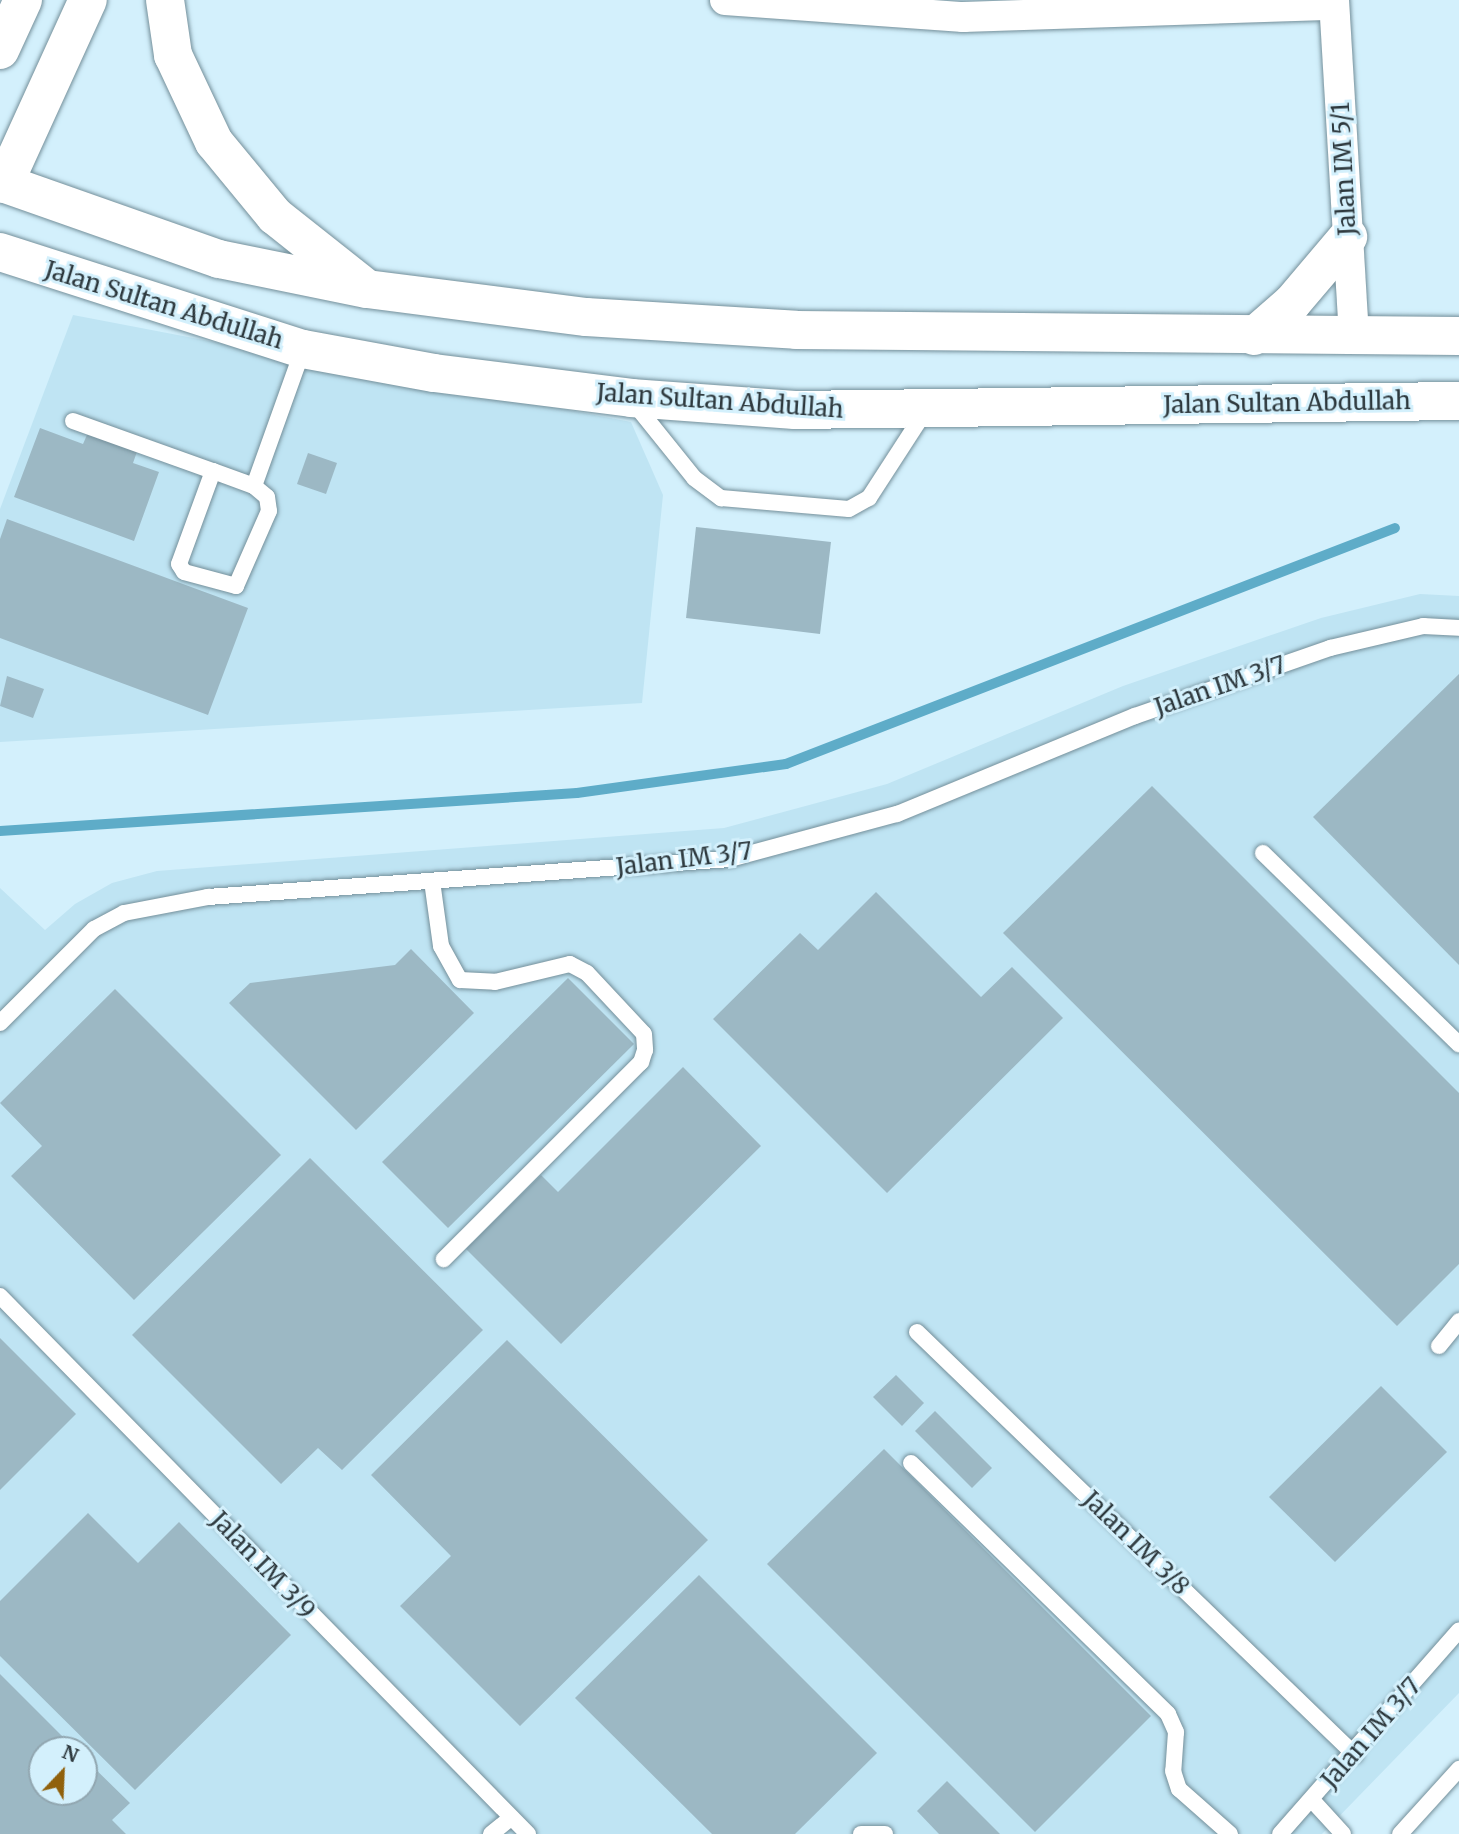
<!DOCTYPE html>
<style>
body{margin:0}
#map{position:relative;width:1459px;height:1834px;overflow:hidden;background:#d3f0fc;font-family:Merriweather,serif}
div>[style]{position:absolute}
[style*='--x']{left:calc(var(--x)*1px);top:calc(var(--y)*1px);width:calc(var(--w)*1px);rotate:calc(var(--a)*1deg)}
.built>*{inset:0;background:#bfe4f3}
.stream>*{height:10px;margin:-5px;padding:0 5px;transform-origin:5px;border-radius:5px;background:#5eacc8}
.building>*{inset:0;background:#9cb8c4}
.roads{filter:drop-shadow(0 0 2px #748f9a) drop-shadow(0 0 2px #748f9a)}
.service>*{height:16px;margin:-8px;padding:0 8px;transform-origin:8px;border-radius:8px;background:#fff}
.minor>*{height:30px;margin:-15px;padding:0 15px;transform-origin:15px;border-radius:15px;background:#fff}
.tertiary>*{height:38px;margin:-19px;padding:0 19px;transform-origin:19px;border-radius:19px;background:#fff}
.secondary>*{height:38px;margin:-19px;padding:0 19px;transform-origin:19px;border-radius:19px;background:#fff}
span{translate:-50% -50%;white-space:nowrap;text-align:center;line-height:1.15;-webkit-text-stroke:6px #d3f0fc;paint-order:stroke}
.street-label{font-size:24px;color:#2d383d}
.north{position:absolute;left:28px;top:1736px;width:70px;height:70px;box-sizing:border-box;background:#d3f0fc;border:2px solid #91a6b0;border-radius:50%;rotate:23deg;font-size:19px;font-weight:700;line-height:28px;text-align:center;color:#2d383d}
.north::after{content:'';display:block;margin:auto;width:24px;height:32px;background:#90610c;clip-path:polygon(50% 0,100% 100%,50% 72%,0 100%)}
</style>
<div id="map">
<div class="built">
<i style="clip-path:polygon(73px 315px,631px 422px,663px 495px,642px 703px,0 742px,0 509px)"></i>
<i style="clip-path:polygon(evenodd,1420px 594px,1459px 596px,1459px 1693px,1322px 1834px,0 1834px,0 888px,45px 930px,75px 904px,112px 883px,157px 871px,724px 828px,887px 784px,1123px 686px,1321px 618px,1420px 594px,42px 1750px,84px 1750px,84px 1792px,42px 1792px,42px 1750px)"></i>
</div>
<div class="stream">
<i style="--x:0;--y:831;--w:578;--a:-3.77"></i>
<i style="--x:577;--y:793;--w:211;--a:-7.9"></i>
<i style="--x:786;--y:764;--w:653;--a:-21.18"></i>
</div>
<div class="building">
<i style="clip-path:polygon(40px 428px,83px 444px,90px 428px,139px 446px,133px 463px,159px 472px,134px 541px,14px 497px)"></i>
<i style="clip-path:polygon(308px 453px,337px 463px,326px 494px,297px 484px)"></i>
<i style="clip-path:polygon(7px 519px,248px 608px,208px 715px,0 638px,0 539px)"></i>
<i style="clip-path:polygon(696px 527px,831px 542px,820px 634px,686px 618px)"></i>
<i style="clip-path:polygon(1459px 674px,1459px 965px,1313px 817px)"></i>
<i style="clip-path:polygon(7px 676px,44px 689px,33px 718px,0 706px)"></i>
<i style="clip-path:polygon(1152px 786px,1459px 1093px,1459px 1264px,1397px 1326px,1003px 933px)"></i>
<i style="clip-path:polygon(876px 892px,981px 997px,1012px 967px,1063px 1018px,887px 1193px,713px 1019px,800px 933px,818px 950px)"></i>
<i style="clip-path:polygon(411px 949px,474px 1013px,356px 1130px,229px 1003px,250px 983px,395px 965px)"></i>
<i style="clip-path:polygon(568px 978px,634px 1044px,448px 1228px,382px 1162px)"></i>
<i style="clip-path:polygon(115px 989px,281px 1155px,134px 1300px,11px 1176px,42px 1146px,0 1103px)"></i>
<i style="clip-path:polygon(683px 1067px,761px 1146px,561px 1344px,466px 1249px,541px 1175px,558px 1192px)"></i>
<i style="clip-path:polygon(310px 1158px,483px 1330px,342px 1470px,318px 1448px,281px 1484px,132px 1335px)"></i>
<i style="clip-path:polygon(0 1338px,76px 1414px,0 1490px)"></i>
<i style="clip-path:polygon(507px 1340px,708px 1540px,520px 1726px,400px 1606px,451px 1556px,371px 1475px)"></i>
<i style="clip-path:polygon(896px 1375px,924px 1403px,902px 1426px,873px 1397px)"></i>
<i style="clip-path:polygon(1381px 1386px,1447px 1452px,1335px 1562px,1269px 1497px)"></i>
<i style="clip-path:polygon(935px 1411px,992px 1468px,972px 1488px,915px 1431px)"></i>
<i style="clip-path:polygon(884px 1449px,1151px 1716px,1035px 1832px,767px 1564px)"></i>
<i style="clip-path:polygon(88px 1513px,138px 1563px,179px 1522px,291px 1635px,135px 1790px,0 1656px,0 1601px)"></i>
<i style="clip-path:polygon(699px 1575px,877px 1753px,795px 1834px,712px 1834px,575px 1698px)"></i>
<i style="clip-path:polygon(0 1674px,76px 1750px,42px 1750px,42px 1792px,84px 1792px,84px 1758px,130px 1803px,112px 1820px,126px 1834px,0 1834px)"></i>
<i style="clip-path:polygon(947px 1781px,1000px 1834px,939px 1834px,917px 1811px)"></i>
</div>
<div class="roads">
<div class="service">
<i style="--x:633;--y:402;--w:97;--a:51.2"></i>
<i style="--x:694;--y:478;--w:34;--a:37"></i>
<i style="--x:721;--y:498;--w:128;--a:4.9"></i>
<i style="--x:849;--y:509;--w:23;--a:-29"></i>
<i style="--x:869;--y:498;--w:105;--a:-57.1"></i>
<i style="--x:73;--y:421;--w:149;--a:19.7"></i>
<i style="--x:213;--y:471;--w:99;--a:110.1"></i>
<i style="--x:179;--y:564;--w:9;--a:58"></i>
<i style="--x:184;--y:572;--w:54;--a:15.1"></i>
<i style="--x:236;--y:586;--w:82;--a:-66.3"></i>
<i style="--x:269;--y:511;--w:14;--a:-98"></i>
<i style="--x:267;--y:497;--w:17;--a:-140"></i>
<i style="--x:254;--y:486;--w:145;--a:-70.3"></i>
<i style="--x:213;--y:471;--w:44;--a:20.1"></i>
<i style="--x:1263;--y:853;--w:274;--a:44.3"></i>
<i style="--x:432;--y:881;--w:66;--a:82.1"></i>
<i style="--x:441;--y:946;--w:39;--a:61"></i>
<i style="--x:460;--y:980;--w:35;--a:3"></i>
<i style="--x:495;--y:982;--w:77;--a:-13.5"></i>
<i style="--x:570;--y:964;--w:19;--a:28"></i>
<i style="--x:587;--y:973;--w:83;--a:46.9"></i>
<i style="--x:644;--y:1034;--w:16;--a:86"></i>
<i style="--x:645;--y:1050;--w:13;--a:108"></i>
<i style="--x:641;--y:1062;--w:279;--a:135"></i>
<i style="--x:0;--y:1023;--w:133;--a:-45"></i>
<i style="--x:94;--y:929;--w:34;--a:-28"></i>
<i style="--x:124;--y:913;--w:86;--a:-10.8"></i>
<i style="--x:208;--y:897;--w:523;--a:-4.16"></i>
<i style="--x:730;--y:859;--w:173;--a:-15.1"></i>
<i style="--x:897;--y:814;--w:257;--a:-22.4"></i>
<i style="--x:1135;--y:716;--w:207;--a:-19.2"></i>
<i style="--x:1330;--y:648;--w:96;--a:-13.3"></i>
<i style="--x:1423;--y:626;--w:36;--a:3"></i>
<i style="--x:0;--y:1296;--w:754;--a:45.54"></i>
<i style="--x:917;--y:1332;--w:609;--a:44"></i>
<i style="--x:1439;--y:1346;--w:32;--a:-51"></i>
<i style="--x:911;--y:1463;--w:359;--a:44.3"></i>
<i style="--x:1168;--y:1714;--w:20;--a:66"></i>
<i style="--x:1176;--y:1732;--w:39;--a:94"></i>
<i style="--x:1173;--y:1771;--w:19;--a:72"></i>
<i style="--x:1179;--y:1789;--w:68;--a:41.4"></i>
<i style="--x:1312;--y:1800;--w:46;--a:47.6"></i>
<i style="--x:491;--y:1834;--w:26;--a:-39"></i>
<i style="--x:861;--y:1834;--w:24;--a:0"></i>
<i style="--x:1280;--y:1834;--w:271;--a:-48.7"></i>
<i style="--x:1400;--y:1834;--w:88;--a:-47.8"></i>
</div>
<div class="minor">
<i style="--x:725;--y:0;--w:239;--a:4.1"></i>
<i style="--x:963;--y:17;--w:371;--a:-1.9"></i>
<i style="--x:1334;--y:0;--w:339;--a:86.6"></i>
</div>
<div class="tertiary">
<i style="--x:0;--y:50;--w:55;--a:-65.3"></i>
<i style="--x:4;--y:184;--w:202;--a:-65.5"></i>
</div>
<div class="secondary">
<i style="--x:165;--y:0;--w:56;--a:81.7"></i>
<i style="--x:173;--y:55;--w:96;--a:64.8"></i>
<i style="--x:214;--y:142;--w:96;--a:50.5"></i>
<i style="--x:275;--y:216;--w:111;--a:38.4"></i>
<i style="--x:0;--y:182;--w:232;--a:19.4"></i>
<i style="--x:219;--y:259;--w:151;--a:11.5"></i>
<i style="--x:367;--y:289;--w:221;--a:7.3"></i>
<i style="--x:586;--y:317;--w:210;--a:3.5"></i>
<i style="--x:796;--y:330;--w:663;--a:0.52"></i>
<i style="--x:0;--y:252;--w:318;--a:17.8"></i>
<i style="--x:303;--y:349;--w:133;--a:10.4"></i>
<i style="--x:434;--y:373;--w:199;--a:7.2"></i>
<i style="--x:631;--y:398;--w:164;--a:4.2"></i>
<i style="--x:795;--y:410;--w:664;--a:-0.78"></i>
<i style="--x:1254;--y:336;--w:50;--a:-41"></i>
<i style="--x:1292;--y:303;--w:87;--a:-49.7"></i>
</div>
</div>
<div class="street-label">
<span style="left:1344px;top:169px;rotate:-93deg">Jalan IM 5/1</span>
<span style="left:164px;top:305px;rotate:17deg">Jalan Sultan Abdullah</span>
<span style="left:720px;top:401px;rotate:4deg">Jalan Sultan Abdullah</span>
<span style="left:1287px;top:403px;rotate:-1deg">Jalan Sultan Abdullah</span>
<span style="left:1220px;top:686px;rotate:-19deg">Jalan IM 3/7</span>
<span style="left:684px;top:859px;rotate:-7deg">Jalan IM 3/7</span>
<span style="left:1136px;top:1543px;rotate:44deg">Jalan IM 3/8</span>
<span style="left:263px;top:1565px;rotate:46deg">Jalan IM 3/9</span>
<span style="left:1371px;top:1733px;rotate:-49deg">Jalan IM 3/7</span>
</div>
<div class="north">N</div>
</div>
